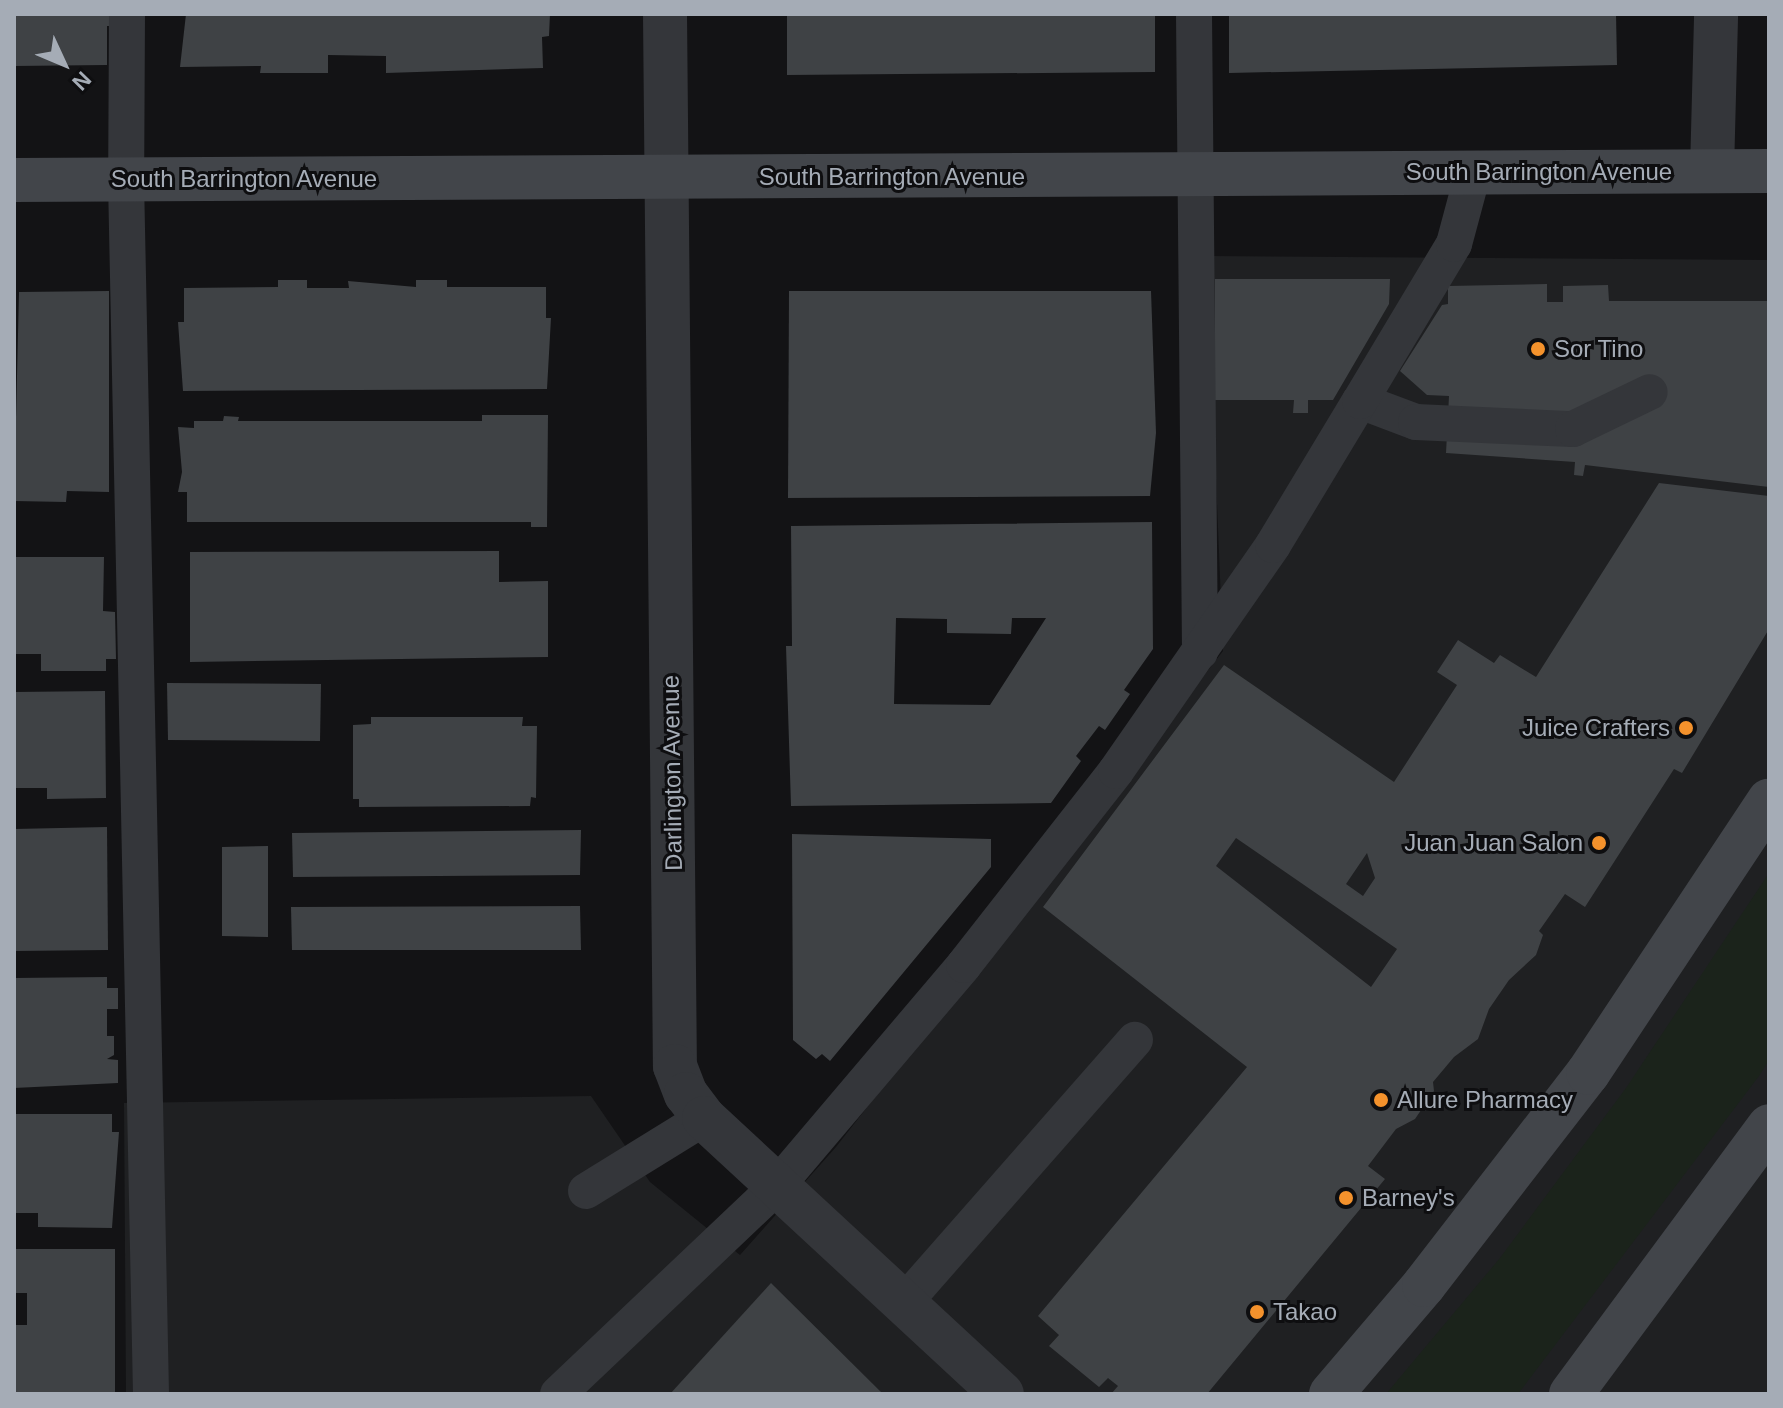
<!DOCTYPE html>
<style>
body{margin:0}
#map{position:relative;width:1783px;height:1408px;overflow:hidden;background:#131315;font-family:Helvetica,sans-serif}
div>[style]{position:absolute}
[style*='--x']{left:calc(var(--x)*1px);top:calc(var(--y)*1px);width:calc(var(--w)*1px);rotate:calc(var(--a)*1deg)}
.built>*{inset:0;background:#1f2022}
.green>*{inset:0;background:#1b231b}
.building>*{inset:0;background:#3f4245}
.lane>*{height:36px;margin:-18px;padding:0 18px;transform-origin:18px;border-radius:18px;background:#34363a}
.street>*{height:44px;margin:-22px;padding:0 22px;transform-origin:22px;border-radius:22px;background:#34363a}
.secondary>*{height:44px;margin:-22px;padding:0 22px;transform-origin:22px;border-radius:22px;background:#42454a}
.dots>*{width:22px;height:22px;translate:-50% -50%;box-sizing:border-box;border:4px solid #0e0e10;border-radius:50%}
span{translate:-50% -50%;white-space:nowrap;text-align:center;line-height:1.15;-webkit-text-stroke:6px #0e0e10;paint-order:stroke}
.street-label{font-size:24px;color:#a5acb6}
.poi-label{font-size:24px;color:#a5acb6}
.left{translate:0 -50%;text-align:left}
.right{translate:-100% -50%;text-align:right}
.frame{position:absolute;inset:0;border:16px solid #a5acb6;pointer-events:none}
.north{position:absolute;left:24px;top:24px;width:80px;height:80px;-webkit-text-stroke:6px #0e0e10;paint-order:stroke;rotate:134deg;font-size:22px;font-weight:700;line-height:32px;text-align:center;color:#a5acb6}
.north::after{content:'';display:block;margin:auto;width:28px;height:36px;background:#a5acb6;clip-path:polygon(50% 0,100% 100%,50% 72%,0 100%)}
</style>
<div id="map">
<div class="built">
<i style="clip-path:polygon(1207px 256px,1769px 260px,1769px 1394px,126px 1394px,124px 1103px,591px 1096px,650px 1182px,740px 1255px,836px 1147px,1223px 651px)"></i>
</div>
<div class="green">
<i style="clip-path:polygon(1769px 873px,1769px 1060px,1759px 1076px,1518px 1394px,1386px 1394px,1500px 1258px,1626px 1088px)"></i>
</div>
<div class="building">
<i style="clip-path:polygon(14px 14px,113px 14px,113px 26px,107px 26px,107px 65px,14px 66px)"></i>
<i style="clip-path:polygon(186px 14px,550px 14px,549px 36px,542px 37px,543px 68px,386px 73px,386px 56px,328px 55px,328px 73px,260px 73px,261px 66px,180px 67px)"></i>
<i style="clip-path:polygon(787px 14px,1155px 14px,1155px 72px,787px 75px)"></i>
<i style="clip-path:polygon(1229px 14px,1616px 14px,1617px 65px,1229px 73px)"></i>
<i style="clip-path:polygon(1215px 279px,1390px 279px,1389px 304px,1333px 400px,1308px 400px,1308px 413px,1293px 413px,1294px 400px,1215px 400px)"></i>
<i style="clip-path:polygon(278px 280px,307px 280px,307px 288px,349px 288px,348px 281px,416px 287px,416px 280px,447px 280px,447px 287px,546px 287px,546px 318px,551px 318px,547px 389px,183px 391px,178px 322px,184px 322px,184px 288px,278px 287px)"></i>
<i style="clip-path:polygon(1547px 284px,1547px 302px,1563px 302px,1563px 286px,1608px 285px,1609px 301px,1769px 301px,1769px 487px,1585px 465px,1583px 476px,1574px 475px,1575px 462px,1446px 453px,1449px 396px,1427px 395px,1400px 371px,1442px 305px,1448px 304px,1448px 286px)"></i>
<i style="clip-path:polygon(109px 291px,109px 492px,67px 491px,66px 502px,14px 501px,19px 292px)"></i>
<i style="clip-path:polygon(789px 291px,1151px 291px,1156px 433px,1150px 496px,788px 498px)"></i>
<i style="clip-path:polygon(482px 415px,548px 415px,547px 527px,531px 527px,531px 522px,187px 522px,187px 492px,178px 492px,182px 472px,178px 427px,194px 428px,194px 421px,223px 421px,224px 416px,239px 417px,238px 421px,482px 421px)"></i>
<i style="clip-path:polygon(evenodd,1659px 483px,1769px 496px,1769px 629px,1682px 773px,1674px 769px,1585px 907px,1565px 894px,1539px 931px,1543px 935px,1536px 955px,1509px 980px,1489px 1009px,1478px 1039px,1454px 1057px,1433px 1082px,1434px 1091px,1415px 1119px,1396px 1129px,1368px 1166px,1385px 1179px,1207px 1394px,1111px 1394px,1118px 1386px,1108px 1378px,1099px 1387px,1049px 1346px,1059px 1335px,1038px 1316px,1247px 1067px,1043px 907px,1224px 665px,1394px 782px,1457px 685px,1437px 672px,1458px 640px,1494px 663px,1500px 655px,1536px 677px,1659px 483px,1236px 838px,1397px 949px,1371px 987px,1216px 866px,1236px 838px,1659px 483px,1367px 853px,1375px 878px,1363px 896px,1346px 884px,1367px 853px)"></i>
<i style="clip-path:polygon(evenodd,1152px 522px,1153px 649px,1124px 690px,1130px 694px,1105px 730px,1099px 726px,1076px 756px,1081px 761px,1051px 803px,791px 806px,786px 646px,792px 646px,791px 526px,1152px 522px,896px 618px,947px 619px,947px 633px,1011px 634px,1012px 618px,1046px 618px,990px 705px,894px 704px,896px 618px)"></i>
<i style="clip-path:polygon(499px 551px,499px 582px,548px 581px,548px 657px,190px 662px,190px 552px)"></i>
<i style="clip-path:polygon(14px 557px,104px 557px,103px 611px,115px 612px,116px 659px,106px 659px,106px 671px,41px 671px,41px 654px,14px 654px)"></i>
<i style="clip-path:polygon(167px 683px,321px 684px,320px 741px,168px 740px)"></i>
<i style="clip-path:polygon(105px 691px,106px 798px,47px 799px,47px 788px,14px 788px,14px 692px)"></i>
<i style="clip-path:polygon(371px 717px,523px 717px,522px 726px,537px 726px,536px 798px,531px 797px,530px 806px,359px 807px,359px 799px,353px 799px,353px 725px,371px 724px)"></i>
<i style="clip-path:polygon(107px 827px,108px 950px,14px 951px,14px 829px)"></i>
<i style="clip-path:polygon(581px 830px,580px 875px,293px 877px,292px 833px)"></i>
<i style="clip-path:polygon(792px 834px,991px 839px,991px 867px,830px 1061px,822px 1054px,816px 1059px,793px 1040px)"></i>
<i style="clip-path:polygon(268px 846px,268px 937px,222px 936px,222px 847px)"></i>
<i style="clip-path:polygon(580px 906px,581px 950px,292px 950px,291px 907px)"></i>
<i style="clip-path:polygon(107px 977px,107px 988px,118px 988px,118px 1009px,107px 1009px,107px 1036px,114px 1036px,114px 1055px,107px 1059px,118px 1060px,118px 1083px,14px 1088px,14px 978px)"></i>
<i style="clip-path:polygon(14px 1114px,112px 1114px,112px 1132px,119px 1132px,112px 1228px,38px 1227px,38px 1213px,14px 1213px)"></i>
<i style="clip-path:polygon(14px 1249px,115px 1249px,115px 1394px,14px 1394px,14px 1325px,27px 1325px,27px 1293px,14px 1293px)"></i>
<i style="clip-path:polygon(771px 1283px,883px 1394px,670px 1394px)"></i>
</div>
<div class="lane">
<i style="--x:127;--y:14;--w:166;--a:90.3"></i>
<i style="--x:126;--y:180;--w:1214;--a:88.82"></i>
<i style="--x:1194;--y:14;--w:638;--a:89.46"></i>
<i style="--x:1360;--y:401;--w:60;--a:20.6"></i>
<i style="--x:1416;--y:422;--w:157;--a:2.6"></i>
<i style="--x:1573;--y:429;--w:85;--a:-25.7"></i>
<i style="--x:586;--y:1191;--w:139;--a:-31.7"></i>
<i style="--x:902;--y:1305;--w:353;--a:-48.7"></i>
<i style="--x:558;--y:1394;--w:299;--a:-43.5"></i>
<i style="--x:775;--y:1188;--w:292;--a:-49.7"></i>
<i style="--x:964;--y:965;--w:246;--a:-51.9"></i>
<i style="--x:1116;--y:771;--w:275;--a:-55.2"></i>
<i style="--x:1273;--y:545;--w:168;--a:-58.9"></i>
<i style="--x:1360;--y:401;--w:183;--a:-59.1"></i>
<i style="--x:1454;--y:244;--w:73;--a:-75"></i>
</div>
<div class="street">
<i style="--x:665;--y:14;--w:1052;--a:89.46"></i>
<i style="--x:675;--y:1066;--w:30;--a:69"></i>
<i style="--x:686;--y:1094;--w:30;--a:53"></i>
<i style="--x:704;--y:1118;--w:406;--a:42.8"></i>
<i style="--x:1712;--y:171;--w:157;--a:-88.5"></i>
</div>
<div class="secondary">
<i style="--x:14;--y:180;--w:1755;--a:-0.29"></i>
<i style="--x:1331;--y:1394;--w:143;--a:-49.5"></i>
<i style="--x:1424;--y:1285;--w:268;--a:-52.3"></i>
<i style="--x:1588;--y:1073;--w:327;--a:-56.4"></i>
<i style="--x:1571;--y:1394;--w:333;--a:-53.5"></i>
</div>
<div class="dots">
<i style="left:1538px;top:349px;background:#f4922c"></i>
<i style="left:1686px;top:728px;background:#f4922c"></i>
<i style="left:1599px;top:843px;background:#f4922c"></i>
<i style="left:1381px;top:1100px;background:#f4922c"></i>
<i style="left:1346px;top:1198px;background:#f4922c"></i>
<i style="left:1257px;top:1312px;background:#f4922c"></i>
</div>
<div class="street-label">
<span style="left:1539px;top:172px">South Barrington Avenue</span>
<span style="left:892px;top:177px">South Barrington Avenue</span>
<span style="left:244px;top:179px">South Barrington Avenue</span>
<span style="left:672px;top:773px;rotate:-91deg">Darlington Avenue</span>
</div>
<div class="poi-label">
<span class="left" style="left:1554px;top:349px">Sor Tino</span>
<span class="right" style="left:1670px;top:728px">Juice Crafters</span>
<span class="right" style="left:1583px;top:843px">Juan Juan Salon</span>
<span class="left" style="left:1397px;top:1100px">Allure Pharmacy</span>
<span class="left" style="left:1362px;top:1198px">Barney's</span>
<span class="left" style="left:1273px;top:1312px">Takao</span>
</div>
<div class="frame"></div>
<div class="north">N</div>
</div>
